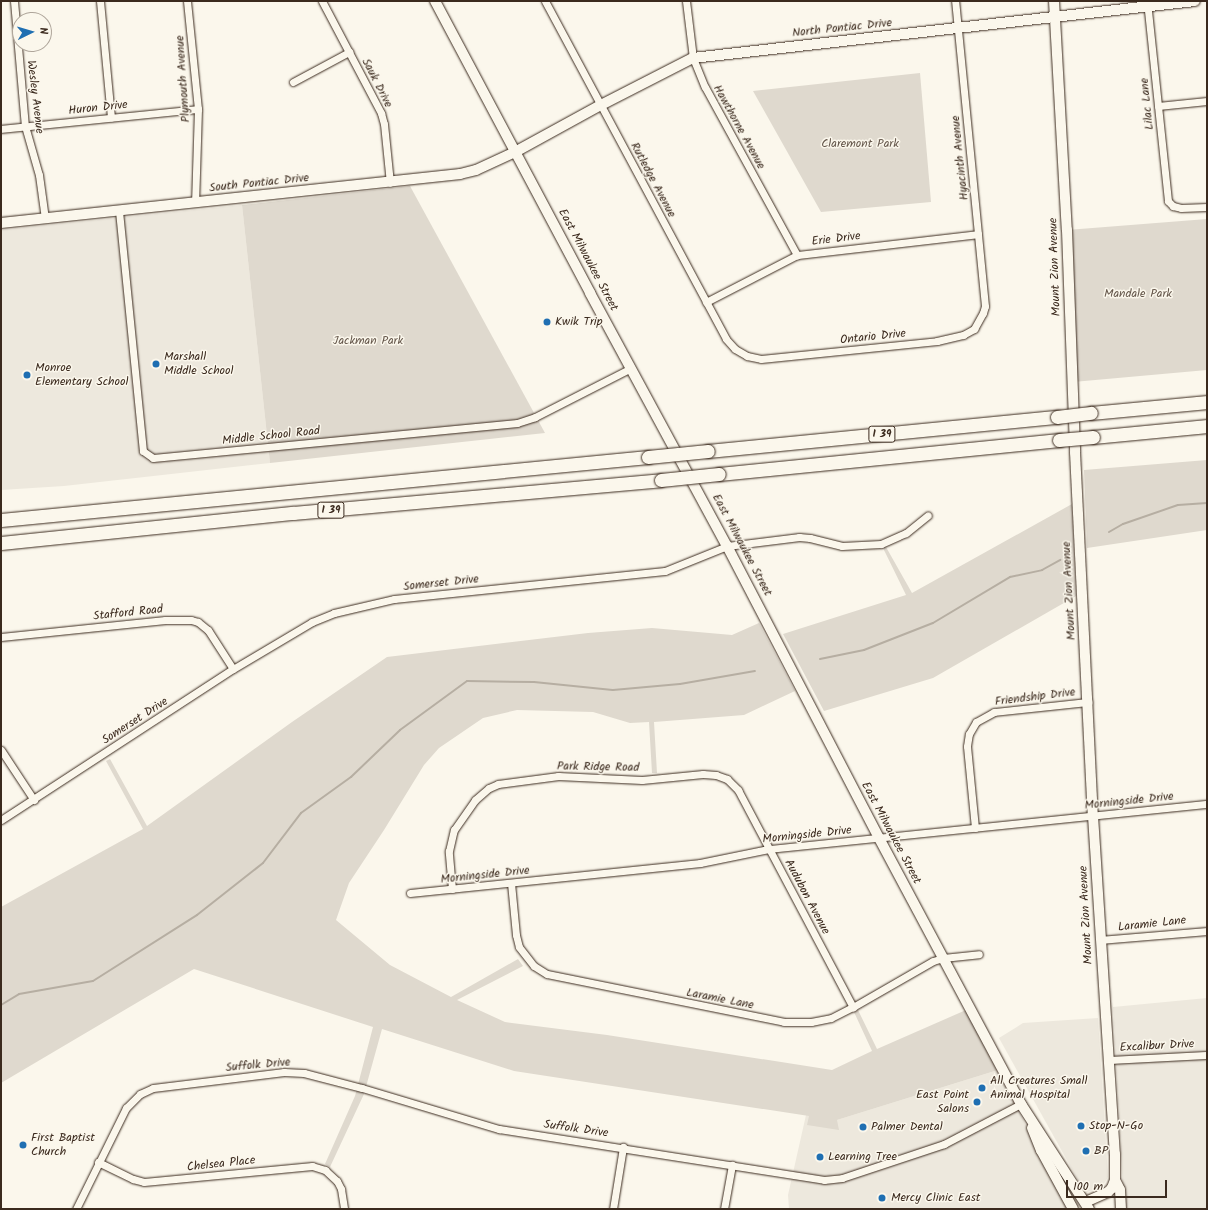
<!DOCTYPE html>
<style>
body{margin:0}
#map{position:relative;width:1208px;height:1210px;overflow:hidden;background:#fbf7ec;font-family:Kalam,sans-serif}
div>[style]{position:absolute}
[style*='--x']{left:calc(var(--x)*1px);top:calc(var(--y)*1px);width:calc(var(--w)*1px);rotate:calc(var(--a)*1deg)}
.built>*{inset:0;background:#ede8dd}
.green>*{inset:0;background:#dfd9ce}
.stream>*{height:2px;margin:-1px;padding:0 1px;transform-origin:1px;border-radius:1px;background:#b6aea2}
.roads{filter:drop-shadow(0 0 1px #3b2a1e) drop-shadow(0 0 1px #3b2a1e)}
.street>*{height:7px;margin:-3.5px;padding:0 3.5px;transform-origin:3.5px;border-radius:3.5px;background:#fbf7ec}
.secondary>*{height:10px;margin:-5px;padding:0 5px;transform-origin:5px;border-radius:5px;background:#fbf7ec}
.highway>*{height:13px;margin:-6.5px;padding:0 6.5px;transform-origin:6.5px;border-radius:6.5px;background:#fbf7ec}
.bridges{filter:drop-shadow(0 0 1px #3b2a1e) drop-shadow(0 0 1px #3b2a1e)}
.highway-bridge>*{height:13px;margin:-6.5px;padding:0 6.5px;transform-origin:6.5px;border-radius:6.5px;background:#fbf7ec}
.dots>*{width:11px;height:11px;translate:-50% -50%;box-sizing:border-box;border:2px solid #fbf7ec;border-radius:50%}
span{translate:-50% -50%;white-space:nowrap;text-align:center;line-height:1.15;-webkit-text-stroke:3px #fbf7ec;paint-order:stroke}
.shield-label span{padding:1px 3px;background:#fbf7ec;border:1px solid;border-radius:3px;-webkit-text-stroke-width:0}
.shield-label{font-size:11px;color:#3b2a1e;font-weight:700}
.street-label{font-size:12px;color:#3b2a1e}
.park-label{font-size:12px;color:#64564a}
.poi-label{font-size:12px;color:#3b2a1e}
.left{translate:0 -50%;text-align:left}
.right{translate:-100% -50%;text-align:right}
.frame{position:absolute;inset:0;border:2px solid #3b2a1e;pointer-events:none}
.north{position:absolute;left:12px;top:12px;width:40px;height:40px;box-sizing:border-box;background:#fbf7ec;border:1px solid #aea59a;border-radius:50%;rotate:85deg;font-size:11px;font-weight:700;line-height:16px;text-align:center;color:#3b2a1e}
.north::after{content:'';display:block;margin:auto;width:14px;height:18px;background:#1f6fb2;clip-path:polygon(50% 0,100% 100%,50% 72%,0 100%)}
.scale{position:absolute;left:1066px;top:1180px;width:101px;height:18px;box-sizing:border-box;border:2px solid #3b2a1e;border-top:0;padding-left:5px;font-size:12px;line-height:14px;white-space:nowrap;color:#3b2a1e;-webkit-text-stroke:3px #fbf7ec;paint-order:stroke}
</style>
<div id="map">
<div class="built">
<i style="clip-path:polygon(242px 205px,270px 463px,64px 486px,1px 490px,1px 230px)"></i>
<i style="clip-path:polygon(1207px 998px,1207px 1209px,1124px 1209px,1113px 1007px)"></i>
<i style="clip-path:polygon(1098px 1018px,1108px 1177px,1102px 1187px,1087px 1192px,1083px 1189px,999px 1038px,1023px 1023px)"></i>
<i style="clip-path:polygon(998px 1070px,1068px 1209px,789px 1209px,788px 1195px,806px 1115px,837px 1120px)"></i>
</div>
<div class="green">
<i style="clip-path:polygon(920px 73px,931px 202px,821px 212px,753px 91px)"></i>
<i style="clip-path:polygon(410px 186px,545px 433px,270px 463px,242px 205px)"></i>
<i style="clip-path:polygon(1207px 219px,1207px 370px,1073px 382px,1067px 230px)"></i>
<i style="clip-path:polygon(1207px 460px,1207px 530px,1087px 548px,1084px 470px)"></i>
<i style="clip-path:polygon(1072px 504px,1076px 596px,933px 678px,824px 711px,783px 634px,906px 595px,883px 548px,886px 547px,912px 593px)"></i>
<i style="clip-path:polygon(759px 623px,795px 691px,744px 715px,654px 722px,657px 773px,652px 773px,649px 722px,630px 723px,593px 712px,517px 710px,483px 718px,439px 748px,424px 765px,384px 830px,349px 883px,336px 920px,390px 965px,451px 997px,518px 959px,523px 966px,457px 1000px,505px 1022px,607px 1035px,832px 1070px,872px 1051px,854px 1012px,858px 1010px,877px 1049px,966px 1010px,998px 1070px,837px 1120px,839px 1130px,807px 1125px,809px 1116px,514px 1071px,382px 1029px,364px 1094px,330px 1167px,325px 1164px,355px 1096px,373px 1027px,194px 969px,1px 1083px,1px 907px,143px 829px,106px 761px,110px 759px,147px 826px,292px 722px,387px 657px,588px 633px,652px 628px,732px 635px)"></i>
</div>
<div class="stream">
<i style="--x:1109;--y:532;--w:16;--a:-30"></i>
<i style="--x:1123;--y:524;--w:58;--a:-19.1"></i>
<i style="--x:1178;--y:505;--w:29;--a:-4"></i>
<i style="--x:820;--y:659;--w:45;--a:-11.6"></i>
<i style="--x:864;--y:650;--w:74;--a:-21.4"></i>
<i style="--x:933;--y:623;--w:90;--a:-30.9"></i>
<i style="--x:1010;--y:577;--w:33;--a:-12"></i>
<i style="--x:1042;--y:570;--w:21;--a:-29"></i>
<i style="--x:1;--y:1005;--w:21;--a:-31"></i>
<i style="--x:19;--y:994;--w:75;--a:-10"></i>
<i style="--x:93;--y:981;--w:123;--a:-32.4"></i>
<i style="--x:197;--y:915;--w:84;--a:-38.2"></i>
<i style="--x:263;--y:863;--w:63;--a:-52.8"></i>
<i style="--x:301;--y:813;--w:62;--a:-35.8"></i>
<i style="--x:351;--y:777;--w:68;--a:-43.8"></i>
<i style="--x:400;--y:730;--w:83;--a:-36.2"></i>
<i style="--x:467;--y:681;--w:67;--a:0.9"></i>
<i style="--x:534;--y:682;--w:79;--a:5.8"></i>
<i style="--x:613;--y:690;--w:67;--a:-5.1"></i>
<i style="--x:680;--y:684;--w:76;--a:-9.8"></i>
</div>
<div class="roads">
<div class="street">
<i style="--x:14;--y:1;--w:125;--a:85"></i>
<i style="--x:25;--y:126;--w:51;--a:74.1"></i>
<i style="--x:39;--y:175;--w:44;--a:82.2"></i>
<i style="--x:100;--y:1;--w:117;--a:84.6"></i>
<i style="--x:187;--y:1;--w:109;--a:84.2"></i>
<i style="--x:198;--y:109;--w:94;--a:91.8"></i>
<i style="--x:322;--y:1;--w:127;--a:62.2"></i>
<i style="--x:381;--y:113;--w:11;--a:75"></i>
<i style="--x:384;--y:124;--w:59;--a:84.2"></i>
<i style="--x:545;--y:1;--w:383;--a:61.8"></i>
<i style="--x:726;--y:339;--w:13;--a:48"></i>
<i style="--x:735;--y:349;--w:14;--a:30"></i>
<i style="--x:747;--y:356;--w:14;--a:12"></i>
<i style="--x:761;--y:359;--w:177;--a:-5.8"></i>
<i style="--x:937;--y:341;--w:27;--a:-13"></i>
<i style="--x:963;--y:335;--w:13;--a:-29"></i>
<i style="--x:974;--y:329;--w:18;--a:-61"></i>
<i style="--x:983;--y:313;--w:7;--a:-74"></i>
<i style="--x:985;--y:306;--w:72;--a:-95.6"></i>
<i style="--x:978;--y:234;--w:234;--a:-95.6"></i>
<i style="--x:686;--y:1;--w:57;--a:83"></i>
<i style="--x:693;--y:58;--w:31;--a:68"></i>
<i style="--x:705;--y:87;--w:192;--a:61.3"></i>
<i style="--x:1147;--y:1;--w:201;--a:84"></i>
<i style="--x:1168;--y:201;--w:7;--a:45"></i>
<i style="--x:1173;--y:206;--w:8;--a:14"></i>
<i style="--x:1181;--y:208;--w:26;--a:-2"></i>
<i style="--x:293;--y:82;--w:64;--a:-28.2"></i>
<i style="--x:1158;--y:106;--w:49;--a:-5.8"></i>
<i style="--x:1;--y:129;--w:198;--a:-5.8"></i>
<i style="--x:119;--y:211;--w:241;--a:84.3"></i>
<i style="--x:143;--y:451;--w:12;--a:35"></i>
<i style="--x:153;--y:458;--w:366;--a:-5.5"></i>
<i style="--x:517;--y:423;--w:19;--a:-18"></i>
<i style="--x:535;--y:417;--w:108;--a:-27"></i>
<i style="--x:706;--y:302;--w:102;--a:-27.3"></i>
<i style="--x:797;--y:255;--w:182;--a:-6.6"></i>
<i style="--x:1;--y:637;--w:165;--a:-5.9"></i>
<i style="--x:165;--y:620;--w:26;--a:0"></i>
<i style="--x:191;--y:620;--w:7;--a:16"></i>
<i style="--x:198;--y:622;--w:13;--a:39"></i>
<i style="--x:208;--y:630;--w:46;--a:57.3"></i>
<i style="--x:1;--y:750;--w:60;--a:56.6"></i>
<i style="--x:1;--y:820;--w:277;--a:-33.1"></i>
<i style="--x:233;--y:669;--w:92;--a:-30.7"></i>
<i style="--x:312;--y:622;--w:24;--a:-22"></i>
<i style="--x:334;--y:613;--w:62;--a:-13.1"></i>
<i style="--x:394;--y:599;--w:272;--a:-5.9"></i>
<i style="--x:665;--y:571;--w:67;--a:-22"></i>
<i style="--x:727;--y:546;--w:73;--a:-7.1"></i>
<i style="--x:799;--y:537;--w:11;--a:5"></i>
<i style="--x:810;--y:538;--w:33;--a:14"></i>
<i style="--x:842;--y:546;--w:39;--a:-3"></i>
<i style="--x:881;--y:544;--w:27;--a:-24"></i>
<i style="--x:906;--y:533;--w:28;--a:-39"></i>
<i style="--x:975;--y:828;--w:82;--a:-95.6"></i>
<i style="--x:967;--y:746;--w:12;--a:-81"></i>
<i style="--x:969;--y:734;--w:14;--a:-60"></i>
<i style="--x:976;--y:722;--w:21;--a:-29"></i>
<i style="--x:994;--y:712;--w:95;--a:-6.1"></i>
<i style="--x:511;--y:883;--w:52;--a:84.5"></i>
<i style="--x:516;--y:935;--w:12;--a:76"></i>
<i style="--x:519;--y:947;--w:24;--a:52"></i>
<i style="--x:534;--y:966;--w:15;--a:32"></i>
<i style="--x:547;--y:974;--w:242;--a:11.4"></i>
<i style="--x:784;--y:1022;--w:27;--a:0"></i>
<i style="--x:811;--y:1022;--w:20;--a:-11"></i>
<i style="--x:831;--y:1018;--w:25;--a:-27"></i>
<i style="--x:853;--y:1007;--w:92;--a:-29.9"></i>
<i style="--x:933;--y:961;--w:10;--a:-17"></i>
<i style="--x:943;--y:958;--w:36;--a:-6"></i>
<i style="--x:452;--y:889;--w:38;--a:-95"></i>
<i style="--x:449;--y:851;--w:22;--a:-77"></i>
<i style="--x:454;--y:830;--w:37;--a:-55"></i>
<i style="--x:475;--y:800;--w:18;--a:-41"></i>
<i style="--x:489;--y:788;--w:10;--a:-24"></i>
<i style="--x:498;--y:784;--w:61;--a:-7.6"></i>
<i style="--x:558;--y:776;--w:84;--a:2.7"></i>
<i style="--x:642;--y:780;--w:61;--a:-5.6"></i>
<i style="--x:703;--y:774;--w:13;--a:4"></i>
<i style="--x:716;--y:775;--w:12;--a:20"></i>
<i style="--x:727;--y:779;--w:16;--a:45"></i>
<i style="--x:738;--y:790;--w:246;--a:62.1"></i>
<i style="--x:410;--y:893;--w:292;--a:-5.9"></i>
<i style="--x:700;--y:863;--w:70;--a:-11.5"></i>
<i style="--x:769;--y:849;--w:440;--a:-5.9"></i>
<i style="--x:1100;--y:940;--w:107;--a:-4.8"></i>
<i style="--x:1108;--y:1060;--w:99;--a:-2.9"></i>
<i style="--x:98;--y:1162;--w:39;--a:26"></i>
<i style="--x:133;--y:1179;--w:11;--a:15"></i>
<i style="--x:144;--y:1182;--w:169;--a:-5.4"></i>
<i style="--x:312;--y:1166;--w:14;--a:17"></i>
<i style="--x:325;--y:1170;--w:16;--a:43"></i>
<i style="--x:337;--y:1181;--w:9;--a:63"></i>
<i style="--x:341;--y:1189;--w:20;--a:81"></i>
<i style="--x:76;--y:1209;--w:113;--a:-63.7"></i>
<i style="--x:126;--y:1108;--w:20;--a:-45"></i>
<i style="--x:140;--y:1094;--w:14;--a:-25"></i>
<i style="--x:153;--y:1088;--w:132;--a:-7"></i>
<i style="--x:284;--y:1072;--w:20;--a:3"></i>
<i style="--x:304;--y:1073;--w:60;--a:14.5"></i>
<i style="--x:362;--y:1088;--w:143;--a:16.7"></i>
<i style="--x:499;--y:1129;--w:329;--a:8.9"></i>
<i style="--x:824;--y:1180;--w:18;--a:-6"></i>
<i style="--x:842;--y:1178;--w:108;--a:-18.4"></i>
<i style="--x:944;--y:1144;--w:87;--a:-27.5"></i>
<i style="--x:613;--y:1209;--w:63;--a:-80.8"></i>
<i style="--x:724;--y:1209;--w:45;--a:-79.7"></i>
</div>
<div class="secondary">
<i style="--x:435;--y:1;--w:331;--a:62"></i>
<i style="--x:590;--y:293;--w:288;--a:61.6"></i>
<i style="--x:727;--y:546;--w:329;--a:62.5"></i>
<i style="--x:879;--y:838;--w:302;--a:61.9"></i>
<i style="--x:1021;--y:1104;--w:125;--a:57.1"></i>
<i style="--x:1054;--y:1;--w:229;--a:86.8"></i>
<i style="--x:1067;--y:230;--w:222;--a:87.9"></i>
<i style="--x:1075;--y:452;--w:364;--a:87.2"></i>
<i style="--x:1093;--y:816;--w:339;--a:86.3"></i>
<i style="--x:1115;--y:1154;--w:26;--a:90"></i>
<i style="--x:1115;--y:1180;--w:9;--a:111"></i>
<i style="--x:1112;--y:1188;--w:6;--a:135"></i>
<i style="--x:1108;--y:1192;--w:24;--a:156"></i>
<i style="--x:1;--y:223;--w:462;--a:-6.1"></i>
<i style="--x:460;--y:174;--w:16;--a:-14"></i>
<i style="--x:476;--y:170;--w:43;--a:-24.8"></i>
<i style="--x:515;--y:152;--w:98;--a:-28.7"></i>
<i style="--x:601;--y:105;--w:103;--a:-27.1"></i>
<i style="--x:693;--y:58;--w:505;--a:-6.48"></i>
<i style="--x:1032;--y:1128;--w:24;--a:68"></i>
<i style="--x:1041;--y:1150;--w:67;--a:61.5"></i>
<i style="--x:1115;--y:1180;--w:11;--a:63"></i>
<i style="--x:1120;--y:1190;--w:19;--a:87"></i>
</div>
<div class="highway">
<i style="--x:1091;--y:413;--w:117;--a:-5.4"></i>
<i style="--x:1093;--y:437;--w:115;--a:-5.5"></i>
<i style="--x:708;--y:451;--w:351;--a:-5.6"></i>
<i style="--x:719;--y:474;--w:342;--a:-5.7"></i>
<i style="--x:1;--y:520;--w:650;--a:-5.56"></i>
<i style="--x:1;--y:543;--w:294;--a:-5.9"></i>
<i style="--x:293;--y:513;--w:369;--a:-5.1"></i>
</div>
</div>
<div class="bridges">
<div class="highway-bridge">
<i style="--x:1057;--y:417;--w:34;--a:-7"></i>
<i style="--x:1059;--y:440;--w:34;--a:-5"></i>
<i style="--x:648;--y:457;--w:60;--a:-5.7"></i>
<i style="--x:661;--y:480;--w:58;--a:-5.9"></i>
</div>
</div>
<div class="dots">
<i style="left:547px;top:322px;background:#1f6fb2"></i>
<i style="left:156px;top:364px;background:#1f6fb2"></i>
<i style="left:27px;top:375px;background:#1f6fb2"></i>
<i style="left:982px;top:1088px;background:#1f6fb2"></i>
<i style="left:977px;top:1102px;background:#1f6fb2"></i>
<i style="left:1081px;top:1126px;background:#1f6fb2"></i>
<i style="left:863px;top:1127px;background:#1f6fb2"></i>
<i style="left:23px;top:1145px;background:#1f6fb2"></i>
<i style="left:1086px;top:1151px;background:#1f6fb2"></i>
<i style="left:820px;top:1157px;background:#1f6fb2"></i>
<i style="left:882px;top:1198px;background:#1f6fb2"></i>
</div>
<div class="shield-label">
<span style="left:882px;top:434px">I 39</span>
<span style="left:331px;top:510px">I 39</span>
</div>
<div class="street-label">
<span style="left:842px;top:28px;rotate:-6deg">North Pontiac Drive</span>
<span style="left:183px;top:79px;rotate:-94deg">Plymouth Avenue</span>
<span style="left:377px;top:83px;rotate:63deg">Sauk Drive</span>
<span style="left:35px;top:97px;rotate:83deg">Wesley Avenue</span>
<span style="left:1147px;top:104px;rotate:-96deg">Lilac Lane</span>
<span style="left:98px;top:108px;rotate:-6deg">Huron Drive</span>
<span style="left:739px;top:127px;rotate:61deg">Hawthorne Avenue</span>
<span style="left:960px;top:158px;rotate:-96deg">Hyacinth Avenue</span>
<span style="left:653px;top:180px;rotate:62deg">Rutledge Avenue</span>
<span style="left:259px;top:183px;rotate:-6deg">South Pontiac Drive</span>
<span style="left:836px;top:239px;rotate:-7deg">Erie Drive</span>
<span style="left:588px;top:260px;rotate:62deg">East Milwaukee Street</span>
<span style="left:1055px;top:267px;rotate:-92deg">Mount Zion Avenue</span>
<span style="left:873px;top:337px;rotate:-6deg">Ontario Drive</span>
<span style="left:271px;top:436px;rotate:-6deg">Middle School Road</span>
<span style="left:742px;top:545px;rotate:62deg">East Milwaukee Street</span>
<span style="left:441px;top:583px;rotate:-6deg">Somerset Drive</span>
<span style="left:1069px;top:591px;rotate:-93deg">Mount Zion Avenue</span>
<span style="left:128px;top:613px;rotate:-6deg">Stafford Road</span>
<span style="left:1035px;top:697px;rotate:-7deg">Friendship Drive</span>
<span style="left:135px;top:721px;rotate:-33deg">Somerset Drive</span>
<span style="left:598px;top:767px;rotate:1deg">Park Ridge Road</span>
<span style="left:1129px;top:801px;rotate:-6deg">Morningside Drive</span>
<span style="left:891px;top:833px;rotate:62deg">East Milwaukee Street</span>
<span style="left:807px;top:835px;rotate:-6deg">Morningside Drive</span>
<span style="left:485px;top:875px;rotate:-6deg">Morningside Drive</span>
<span style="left:807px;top:897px;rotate:62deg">Audubon Avenue</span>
<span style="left:1086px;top:915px;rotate:-93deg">Mount Zion Avenue</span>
<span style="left:1152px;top:924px;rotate:-6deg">Laramie Lane</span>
<span style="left:720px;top:999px;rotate:11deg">Laramie Lane</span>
<span style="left:1157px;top:1046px;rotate:-3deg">Excalibur Drive</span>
<span style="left:258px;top:1065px;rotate:-5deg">Suffolk Drive</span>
<span style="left:576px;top:1129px;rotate:8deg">Suffolk Drive</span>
<span style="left:221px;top:1164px;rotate:-6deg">Chelsea Place</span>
</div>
<div class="park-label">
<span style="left:860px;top:144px">Claremont Park</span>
<span style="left:1138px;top:294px">Mandale Park</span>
<span style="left:368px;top:341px">Jackman Park</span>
</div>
<div class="poi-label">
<span class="left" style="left:555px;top:322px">Kwik Trip</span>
<span class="left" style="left:164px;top:364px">Marshall<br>Middle School</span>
<span class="left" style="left:35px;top:375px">Monroe<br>Elementary School</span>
<span class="left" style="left:990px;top:1088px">All Creatures Small<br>Animal Hospital</span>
<span class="right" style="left:969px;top:1102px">East Point<br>Salons</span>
<span class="left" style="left:1089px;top:1126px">Stop-N-Go</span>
<span class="left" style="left:871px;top:1127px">Palmer Dental</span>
<span class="left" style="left:31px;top:1145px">First Baptist<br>Church</span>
<span class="left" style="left:1094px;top:1151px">BP</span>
<span class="left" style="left:828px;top:1157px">Learning Tree</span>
<span class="left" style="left:891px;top:1198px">Mercy Clinic East</span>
</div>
<div class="frame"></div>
<div class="north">N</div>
<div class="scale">100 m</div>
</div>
